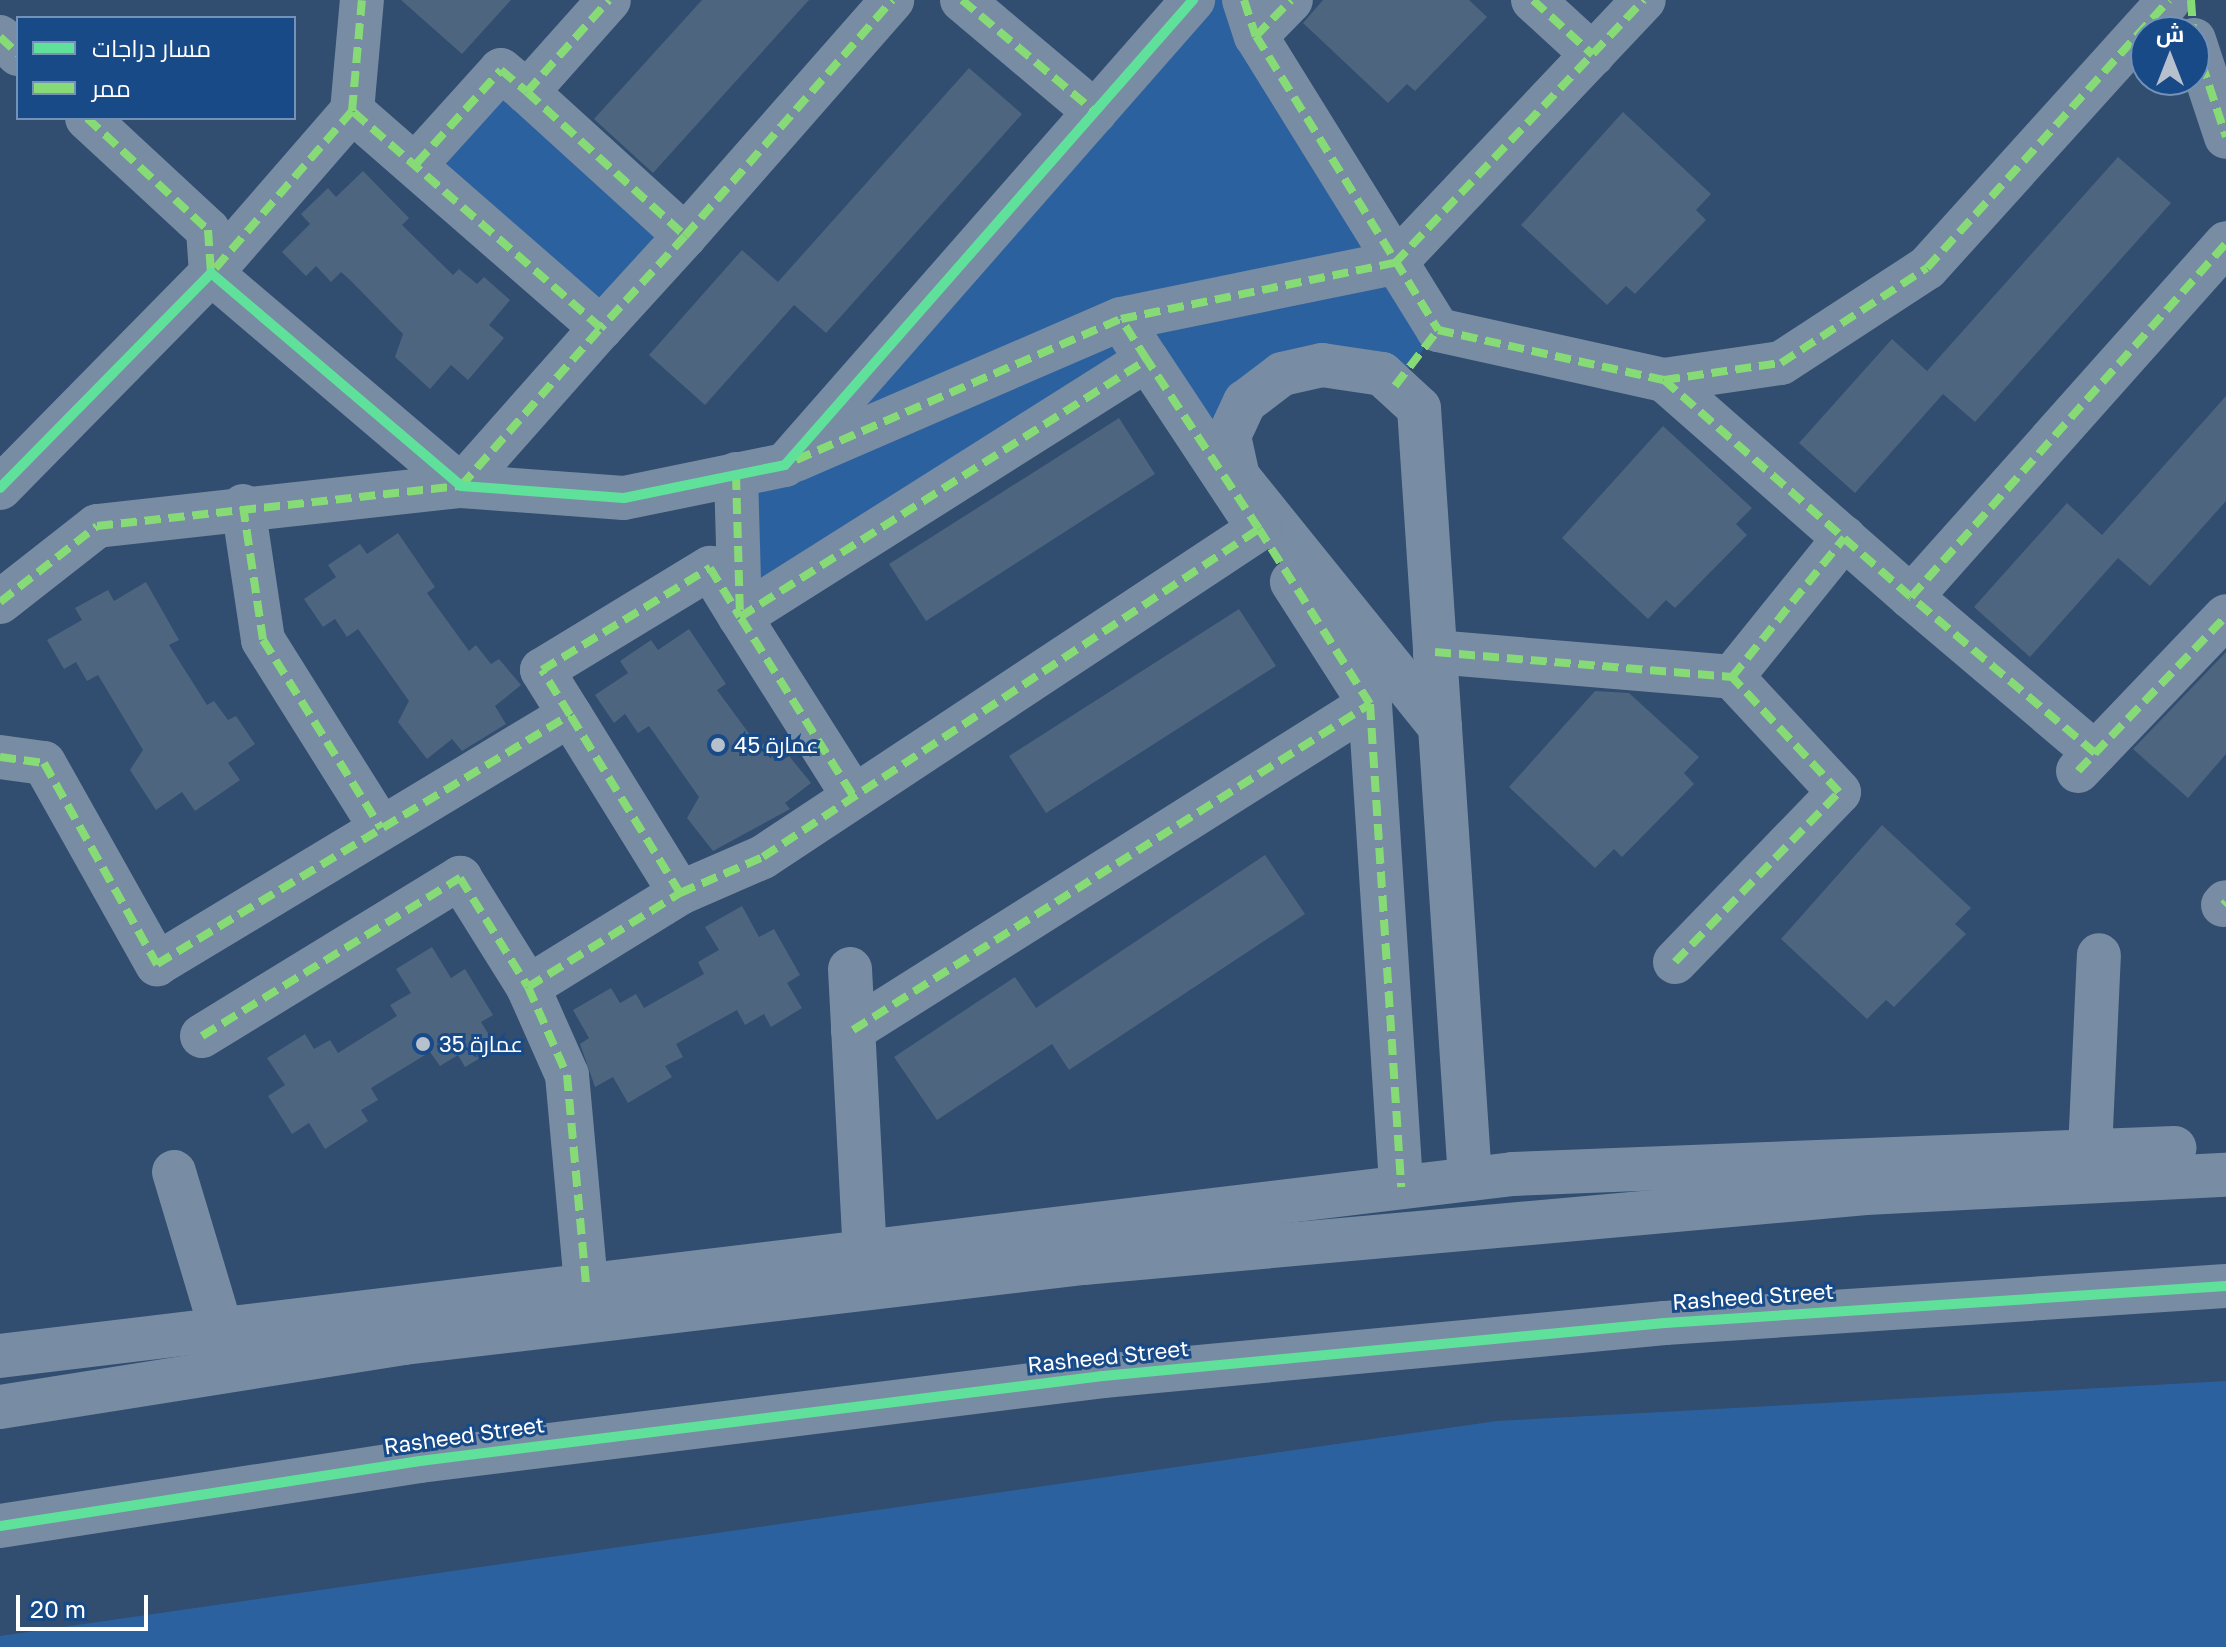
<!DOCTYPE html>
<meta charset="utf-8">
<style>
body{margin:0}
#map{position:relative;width:2226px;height:1647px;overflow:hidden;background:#314d6f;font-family:"Golos Text",Cairo,sans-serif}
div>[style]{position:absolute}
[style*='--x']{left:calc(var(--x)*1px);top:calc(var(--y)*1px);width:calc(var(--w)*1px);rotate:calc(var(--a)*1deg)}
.green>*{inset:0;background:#2c619f}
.building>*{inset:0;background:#4e6580}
.minor>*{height:44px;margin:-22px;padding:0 22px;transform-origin:22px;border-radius:22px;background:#788ca4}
.quiet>*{height:8px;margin-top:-4px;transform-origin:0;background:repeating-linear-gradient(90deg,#86db77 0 16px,transparent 0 24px)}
.cycleway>*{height:10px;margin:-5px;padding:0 5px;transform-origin:5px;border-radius:5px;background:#60e19b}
.dots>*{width:22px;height:22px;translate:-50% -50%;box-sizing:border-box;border:4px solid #184a88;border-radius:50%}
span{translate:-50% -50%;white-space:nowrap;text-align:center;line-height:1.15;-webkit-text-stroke:6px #184a88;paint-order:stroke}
.poi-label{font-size:22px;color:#fff}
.left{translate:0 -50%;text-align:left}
.street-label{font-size:22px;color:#fff}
.legend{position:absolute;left:16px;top:16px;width:280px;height:104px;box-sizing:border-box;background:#184a88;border:2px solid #7492b8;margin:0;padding:10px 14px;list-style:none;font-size:24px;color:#fff}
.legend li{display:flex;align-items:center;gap:16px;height:40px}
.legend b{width:40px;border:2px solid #7492b8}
.north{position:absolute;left:2130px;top:16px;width:80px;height:80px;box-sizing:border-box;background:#184a88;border:2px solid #7492b8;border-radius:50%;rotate:0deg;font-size:22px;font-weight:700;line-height:32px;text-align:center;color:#fff}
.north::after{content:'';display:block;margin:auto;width:28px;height:36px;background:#b7c1cd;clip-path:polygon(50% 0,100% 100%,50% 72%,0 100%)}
.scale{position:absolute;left:16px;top:1595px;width:132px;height:36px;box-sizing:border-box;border:4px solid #fff;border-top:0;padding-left:10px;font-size:24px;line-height:28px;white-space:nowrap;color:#fff;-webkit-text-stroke:6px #184a88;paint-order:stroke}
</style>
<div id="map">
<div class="green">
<i style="clip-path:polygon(1193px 0,1244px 0,1438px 330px,1395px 386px,1322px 365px,1229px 436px,1147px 361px,740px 617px,736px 474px,785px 465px)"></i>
<i style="clip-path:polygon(501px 70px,685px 236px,601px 328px,417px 163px)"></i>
<i style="clip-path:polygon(2226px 1381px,2226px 1647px,0 1647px,0 1636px,1497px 1421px)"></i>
</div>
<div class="building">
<i style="clip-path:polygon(401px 0,511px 0,462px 54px)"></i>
<i style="clip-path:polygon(702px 0,809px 0,653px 173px,594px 119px)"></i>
<i style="clip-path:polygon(1323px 0,1469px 0,1487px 17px,1415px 91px,1407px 84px,1388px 103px,1303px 23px)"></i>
<i style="clip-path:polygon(969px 68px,1022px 114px,826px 333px,794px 305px,705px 405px,649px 355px,742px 250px,778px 282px)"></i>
<i style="clip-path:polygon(1623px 112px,1711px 194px,1696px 210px,1706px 220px,1635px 294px,1626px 286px,1607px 305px,1521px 225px)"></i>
<i style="clip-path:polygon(2118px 157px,2171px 203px,1975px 422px,1943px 394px,1855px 493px,1799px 443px,1892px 339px,1927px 371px)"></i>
<i style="clip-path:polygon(363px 171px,409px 218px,402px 225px,453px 275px,459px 269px,477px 284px,484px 277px,510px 300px,489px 325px,504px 338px,468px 380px,451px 365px,430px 389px,395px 357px,403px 334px,350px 280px,341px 272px,331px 282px,316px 266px,306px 276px,282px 252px,310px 224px,301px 214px,328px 188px,336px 197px)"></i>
<i style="clip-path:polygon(2226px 396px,2226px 501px,2150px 586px,2118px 558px,2030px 657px,1974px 607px,2067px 503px,2102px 535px)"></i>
<i style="clip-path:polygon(1119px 418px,1155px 474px,926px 621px,889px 564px)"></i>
<i style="clip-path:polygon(1663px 426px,1752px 508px,1736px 524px,1747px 535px,1675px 608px,1666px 600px,1648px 619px,1562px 538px)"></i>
<i style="clip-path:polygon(398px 533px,435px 587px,427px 593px,469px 651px,476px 645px,491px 664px,499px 659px,521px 685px,495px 706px,506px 724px,462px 751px,452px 739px,427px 759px,398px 722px,409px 701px,358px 629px,347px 637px,335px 619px,323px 627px,304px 599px,336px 577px,328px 565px,360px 544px,367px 554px)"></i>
<i style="clip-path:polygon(146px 582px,179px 640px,169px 645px,207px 705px,214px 701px,228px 720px,236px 716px,255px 744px,228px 763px,240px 780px,195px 811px,182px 792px,156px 810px,130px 770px,143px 750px,98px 675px,87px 681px,76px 662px,64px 669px,47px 640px,82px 620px,75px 608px,108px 590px,114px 601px)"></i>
<i style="clip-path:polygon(1239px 609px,1276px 666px,1046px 813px,1009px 756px)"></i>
<i style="clip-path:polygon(689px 629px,726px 684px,717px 690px,759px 747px,766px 742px,781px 761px,789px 756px,811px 783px,785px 803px,790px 809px,713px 851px,687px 818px,699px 797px,649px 726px,638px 733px,625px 714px,614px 723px,595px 695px,628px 673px,620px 661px,651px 640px,658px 650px)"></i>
<i style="clip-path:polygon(2226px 652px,2226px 754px,2188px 798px,2133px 749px)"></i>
<i style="clip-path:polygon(1595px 691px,1629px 693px,1699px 757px,1684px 773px,1694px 784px,1622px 857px,1614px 849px,1595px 868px,1509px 787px)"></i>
<i style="clip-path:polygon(1882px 825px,1971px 908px,1955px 924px,1966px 934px,1894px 1007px,1886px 1000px,1867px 1019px,1781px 939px)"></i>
<i style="clip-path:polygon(1265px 855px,1305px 914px,1069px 1070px,1052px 1044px,937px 1120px,894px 1057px,1015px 977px,1036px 1008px)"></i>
<i style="clip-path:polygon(742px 906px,759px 937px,774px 929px,800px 975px,787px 983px,802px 1008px,771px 1027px,764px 1014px,745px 1025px,737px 1010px,676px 1044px,683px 1057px,665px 1066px,672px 1077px,628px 1103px,613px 1077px,595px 1087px,580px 1044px,589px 1038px,573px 1010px,611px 988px,620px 1003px,636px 994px,644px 1008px,704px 974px,698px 962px,719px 950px,705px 927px)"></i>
<i style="clip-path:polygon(432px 947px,451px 978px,465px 969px,493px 1015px,481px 1022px,497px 1048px,465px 1067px,458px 1055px,440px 1066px,430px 1052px,371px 1088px,378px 1100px,361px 1110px,368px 1121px,325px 1149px,309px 1123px,292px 1134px,268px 1096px,285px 1085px,267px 1058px,305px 1034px,314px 1049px,330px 1040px,338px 1053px,397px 1016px,390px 1005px,411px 993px,396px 969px)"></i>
</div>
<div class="minor">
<i style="--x:962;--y:0;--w:174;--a:40.1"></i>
<i style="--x:1244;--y:0;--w:38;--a:72"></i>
<i style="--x:1256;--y:36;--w:346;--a:58.2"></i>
<i style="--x:1438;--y:330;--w:231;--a:12.5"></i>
<i style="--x:1664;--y:380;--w:118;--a:-8.3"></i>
<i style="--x:1781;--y:363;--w:174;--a:-33.1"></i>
<i style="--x:1927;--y:268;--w:361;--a:-47.9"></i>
<i style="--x:1533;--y:0;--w:81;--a:42.5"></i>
<i style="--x:1256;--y:36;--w:50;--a:-45.8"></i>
<i style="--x:0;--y:37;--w:25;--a:43"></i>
<i style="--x:2194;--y:40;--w:102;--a:71.7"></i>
<i style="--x:527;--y:92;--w:123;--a:-48.3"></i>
<i style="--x:352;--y:111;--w:111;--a:-84.9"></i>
<i style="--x:87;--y:118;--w:165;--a:42.8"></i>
<i style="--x:208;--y:230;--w:43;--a:86"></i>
<i style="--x:417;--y:163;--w:125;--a:-47.9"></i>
<i style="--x:501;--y:70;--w:34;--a:40"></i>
<i style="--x:527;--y:92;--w:214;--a:42.3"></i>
<i style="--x:685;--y:236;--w:125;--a:132.4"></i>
<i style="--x:685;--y:236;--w:314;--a:-48.7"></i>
<i style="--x:1664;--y:380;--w:329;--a:41.3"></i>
<i style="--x:795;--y:460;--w:355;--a:-23.4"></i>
<i style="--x:1121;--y:319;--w:280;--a:-11.6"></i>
<i style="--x:1395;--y:263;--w:362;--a:-46.6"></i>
<i style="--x:736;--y:474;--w:140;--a:88.4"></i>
<i style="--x:0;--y:488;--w:301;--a:-45.5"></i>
<i style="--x:211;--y:273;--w:328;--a:40.4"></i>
<i style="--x:461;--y:486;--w:163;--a:4.2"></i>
<i style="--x:624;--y:498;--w:164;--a:-11.6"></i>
<i style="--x:785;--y:465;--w:619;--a:-48.74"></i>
<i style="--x:243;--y:506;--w:135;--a:81.5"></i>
<i style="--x:263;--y:640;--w:222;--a:57.9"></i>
<i style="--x:0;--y:602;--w:123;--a:-38.1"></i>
<i style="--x:97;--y:526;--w:366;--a:-6.3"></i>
<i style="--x:461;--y:486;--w:211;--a:-48.5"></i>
<i style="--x:601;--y:328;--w:330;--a:-138.9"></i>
<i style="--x:352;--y:111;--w:215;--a:131"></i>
<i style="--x:1435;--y:652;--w:298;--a:4.8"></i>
<i style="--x:1732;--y:677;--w:179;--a:-51.1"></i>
<i style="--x:1370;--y:704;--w:484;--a:86.3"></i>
<i style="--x:1440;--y:727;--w:321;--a:-128.9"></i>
<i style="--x:1238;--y:477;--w:42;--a:-102.4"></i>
<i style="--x:1229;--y:436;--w:38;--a:-65"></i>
<i style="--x:1245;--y:402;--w:46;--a:-37.1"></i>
<i style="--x:1282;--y:374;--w:41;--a:-12.7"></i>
<i style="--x:1322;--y:365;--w:61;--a:8.5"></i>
<i style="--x:1382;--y:374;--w:50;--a:42.6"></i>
<i style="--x:1419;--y:408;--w:245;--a:86.2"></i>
<i style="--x:1435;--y:652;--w:75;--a:86.2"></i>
<i style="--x:1440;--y:727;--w:453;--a:86.2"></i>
<i style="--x:2095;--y:753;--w:241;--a:-139.7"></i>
<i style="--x:1911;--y:597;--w:474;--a:-48.3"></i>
<i style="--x:0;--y:757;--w:44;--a:7.8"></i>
<i style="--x:44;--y:763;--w:231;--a:60.7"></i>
<i style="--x:157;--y:964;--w:482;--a:-31.1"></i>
<i style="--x:570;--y:715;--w:53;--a:-121.9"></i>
<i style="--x:542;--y:670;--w:197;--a:-31.3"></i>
<i style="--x:710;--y:568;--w:57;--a:58.5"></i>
<i style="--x:2078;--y:771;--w:214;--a:-46.3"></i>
<i style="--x:852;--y:794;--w:209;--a:-122.3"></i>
<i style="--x:740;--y:617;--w:481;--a:-32.3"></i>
<i style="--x:1147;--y:360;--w:30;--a:-123"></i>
<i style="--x:680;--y:893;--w:90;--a:-23.4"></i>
<i style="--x:763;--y:857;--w:595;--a:-33.48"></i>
<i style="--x:1259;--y:529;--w:203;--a:-123.5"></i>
<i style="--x:2223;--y:905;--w:4;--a:-45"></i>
<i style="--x:1675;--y:962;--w:236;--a:-46"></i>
<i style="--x:1839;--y:792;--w:157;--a:-132.9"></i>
<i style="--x:850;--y:969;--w:282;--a:87"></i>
<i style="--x:528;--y:987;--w:96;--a:66.1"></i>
<i style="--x:567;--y:1075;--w:211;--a:84.8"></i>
<i style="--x:853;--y:1030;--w:611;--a:-32.23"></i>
<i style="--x:1370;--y:704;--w:145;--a:-122.6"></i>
<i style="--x:202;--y:1036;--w:303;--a:-31.5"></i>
<i style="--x:460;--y:878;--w:128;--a:58"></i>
<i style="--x:528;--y:987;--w:179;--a:-31.7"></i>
<i style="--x:680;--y:893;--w:209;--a:-121.7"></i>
<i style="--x:2090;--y:1151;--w:196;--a:-87.4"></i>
<i style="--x:174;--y:1172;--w:164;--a:73.3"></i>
<i style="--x:0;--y:1356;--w:1524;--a:-6.86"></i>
<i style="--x:1513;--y:1174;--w:662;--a:-2.25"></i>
<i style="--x:0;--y:1407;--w:409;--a:-9"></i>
<i style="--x:404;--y:1343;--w:684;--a:-6.72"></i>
<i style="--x:1083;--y:1263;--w:786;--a:-5.11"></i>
<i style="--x:1866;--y:1193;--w:360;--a:-2.9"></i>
<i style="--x:0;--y:1526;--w:425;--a:-8.8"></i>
<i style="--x:420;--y:1461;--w:688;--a:-7.09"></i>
<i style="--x:1103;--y:1376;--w:564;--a:-5.39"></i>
<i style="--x:1665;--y:1323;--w:562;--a:-3.77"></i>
</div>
<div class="quiet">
<i style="--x:962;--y:0;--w:174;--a:40.1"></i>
<i style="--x:1244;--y:0;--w:38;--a:72"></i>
<i style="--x:1256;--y:36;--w:346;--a:58.2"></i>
<i style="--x:1438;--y:330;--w:231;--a:12.5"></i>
<i style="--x:1664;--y:380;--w:118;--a:-8.3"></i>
<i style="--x:1781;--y:363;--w:174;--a:-33.1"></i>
<i style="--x:1927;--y:268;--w:361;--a:-47.9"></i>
<i style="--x:1533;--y:0;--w:81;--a:42.5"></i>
<i style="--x:2191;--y:0;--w:32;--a:86"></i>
<i style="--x:1256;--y:36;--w:50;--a:-45.8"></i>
<i style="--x:0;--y:37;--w:25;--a:43"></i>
<i style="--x:2194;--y:40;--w:102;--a:71.7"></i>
<i style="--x:527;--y:92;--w:123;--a:-48.3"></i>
<i style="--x:352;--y:111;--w:111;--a:-84.9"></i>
<i style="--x:87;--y:118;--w:165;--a:42.8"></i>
<i style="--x:208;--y:230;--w:43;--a:86"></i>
<i style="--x:417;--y:163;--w:125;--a:-47.9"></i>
<i style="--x:501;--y:70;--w:34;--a:40"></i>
<i style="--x:527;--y:92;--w:214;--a:42.3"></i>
<i style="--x:685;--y:236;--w:125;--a:132.4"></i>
<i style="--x:685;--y:236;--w:314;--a:-48.7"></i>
<i style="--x:1664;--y:380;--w:329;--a:41.3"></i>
<i style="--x:1395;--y:386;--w:71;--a:-52.5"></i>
<i style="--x:796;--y:460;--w:354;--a:-23.5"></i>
<i style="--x:1121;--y:319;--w:280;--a:-11.6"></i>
<i style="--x:1395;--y:263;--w:362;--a:-46.6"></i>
<i style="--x:736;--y:474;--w:139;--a:88.4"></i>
<i style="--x:243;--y:506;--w:135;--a:81.5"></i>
<i style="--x:263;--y:640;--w:222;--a:57.9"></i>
<i style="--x:0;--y:602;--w:123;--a:-38.1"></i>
<i style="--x:97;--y:526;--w:366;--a:-6.3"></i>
<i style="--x:461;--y:486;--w:211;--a:-48.5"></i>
<i style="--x:601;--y:328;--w:330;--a:-138.9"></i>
<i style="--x:352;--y:111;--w:215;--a:131"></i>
<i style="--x:1435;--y:652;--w:298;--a:4.8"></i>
<i style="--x:1732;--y:677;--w:179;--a:-51.1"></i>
<i style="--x:1370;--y:704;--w:484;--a:86.3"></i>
<i style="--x:2095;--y:753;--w:241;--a:-139.7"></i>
<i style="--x:1911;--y:597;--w:474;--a:-48.3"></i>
<i style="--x:0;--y:757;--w:44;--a:7.8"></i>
<i style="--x:44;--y:763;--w:231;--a:60.7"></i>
<i style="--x:157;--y:964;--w:482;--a:-31.1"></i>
<i style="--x:570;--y:715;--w:53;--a:-121.9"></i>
<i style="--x:542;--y:670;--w:197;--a:-31.3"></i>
<i style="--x:710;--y:568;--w:57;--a:58.5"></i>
<i style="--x:2078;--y:771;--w:214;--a:-46.3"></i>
<i style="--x:852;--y:794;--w:209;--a:-122.3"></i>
<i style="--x:740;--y:617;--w:481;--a:-32.3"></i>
<i style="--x:1147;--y:360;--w:49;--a:-122.4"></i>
<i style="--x:680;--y:893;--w:90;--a:-23.4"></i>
<i style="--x:763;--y:857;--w:595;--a:-33.48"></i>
<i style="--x:1259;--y:529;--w:203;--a:-123.5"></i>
<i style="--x:2223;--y:905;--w:4;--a:-45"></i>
<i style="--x:1675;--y:962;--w:236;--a:-46"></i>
<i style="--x:1839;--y:792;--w:157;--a:-132.9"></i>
<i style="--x:528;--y:987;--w:96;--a:66.1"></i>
<i style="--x:567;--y:1075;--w:211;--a:84.8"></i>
<i style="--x:853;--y:1030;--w:611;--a:-32.23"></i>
<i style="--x:1370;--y:704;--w:207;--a:-122.4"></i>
<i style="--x:202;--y:1036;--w:303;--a:-31.5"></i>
<i style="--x:460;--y:878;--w:128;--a:58"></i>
<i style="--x:528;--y:987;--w:179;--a:-31.7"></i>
<i style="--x:680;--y:893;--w:209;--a:-121.7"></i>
</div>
<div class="cycleway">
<i style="--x:0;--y:488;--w:301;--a:-45.5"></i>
<i style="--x:211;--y:273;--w:328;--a:40.4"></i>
<i style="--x:461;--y:486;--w:163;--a:4.2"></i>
<i style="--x:624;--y:498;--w:164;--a:-11.6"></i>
<i style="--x:785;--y:465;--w:619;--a:-48.74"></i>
<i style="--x:0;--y:1526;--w:425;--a:-8.8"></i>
<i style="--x:420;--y:1461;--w:688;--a:-7.09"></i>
<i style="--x:1103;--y:1376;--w:564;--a:-5.39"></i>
<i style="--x:1665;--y:1323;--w:562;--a:-3.77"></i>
</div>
<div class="dots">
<i style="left:718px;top:745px;background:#b7c1cd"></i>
<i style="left:423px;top:1044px;background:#b7c1cd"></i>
</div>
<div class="poi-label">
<span class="left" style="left:734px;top:745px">عمارة 45</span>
<span class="left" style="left:439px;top:1044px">عمارة 35</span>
</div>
<div class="street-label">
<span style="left:1753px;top:1296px;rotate:-4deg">Rasheed Street</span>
<span style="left:1108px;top:1356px;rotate:-6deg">Rasheed Street</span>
<span style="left:464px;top:1435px;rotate:-8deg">Rasheed Street</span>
</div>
<ul class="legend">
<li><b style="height:10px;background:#60e19b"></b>مسار دراجات</li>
<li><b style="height:10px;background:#86db77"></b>ممر</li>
</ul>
<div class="north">ش</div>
<div class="scale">20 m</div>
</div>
